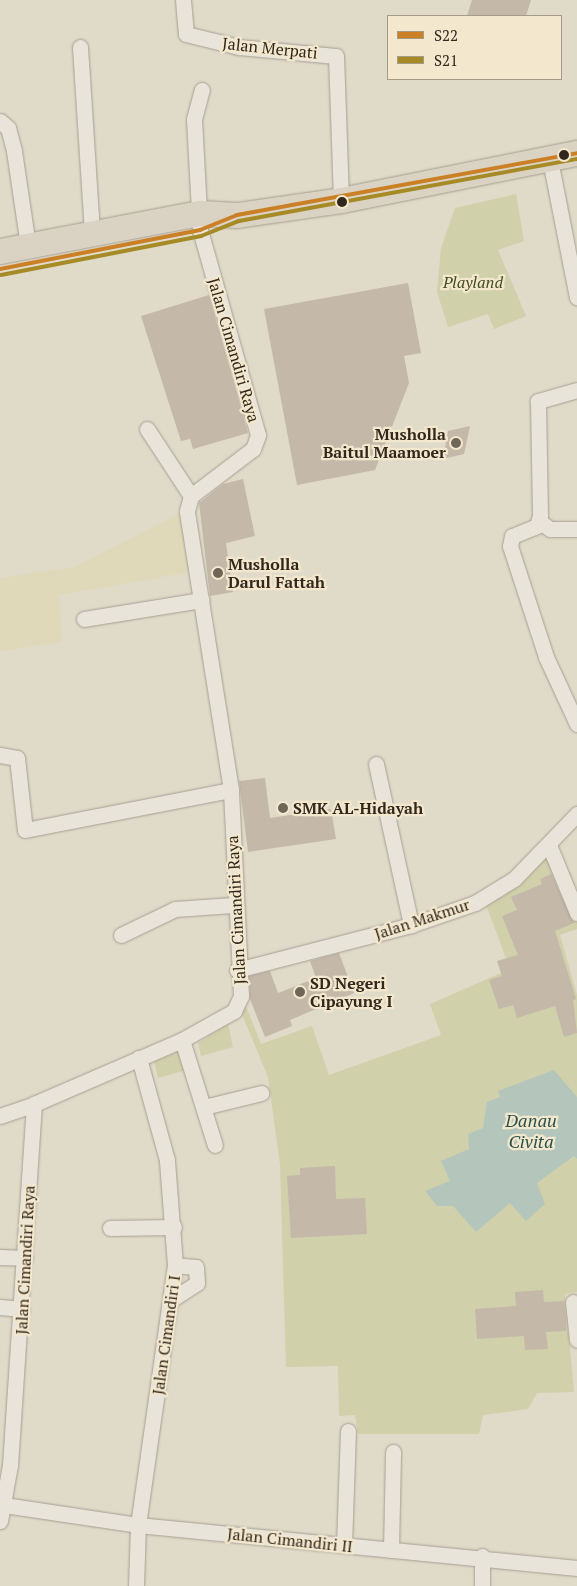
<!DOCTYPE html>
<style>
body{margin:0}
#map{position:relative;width:577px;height:1586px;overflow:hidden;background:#e0dac8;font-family:"PT Serif",serif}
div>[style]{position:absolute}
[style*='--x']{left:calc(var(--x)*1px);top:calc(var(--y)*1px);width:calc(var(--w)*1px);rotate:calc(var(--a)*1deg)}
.farmland>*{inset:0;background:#e0d9b9}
.green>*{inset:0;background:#d0d0ab}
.water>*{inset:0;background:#b4c6bb}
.building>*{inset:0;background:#c4b8a9}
.roads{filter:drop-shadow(0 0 1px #a59f92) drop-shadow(0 0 1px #a59f92)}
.minor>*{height:15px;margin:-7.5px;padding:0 7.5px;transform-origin:7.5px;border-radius:7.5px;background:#e8e4da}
.trunk>*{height:25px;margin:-12.5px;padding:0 12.5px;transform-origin:12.5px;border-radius:12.5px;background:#dad2c2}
.bus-1>*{height:4px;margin:-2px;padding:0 2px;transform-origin:2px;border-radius:2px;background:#cb8026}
.bus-2>*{height:4px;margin:-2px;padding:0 2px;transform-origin:2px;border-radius:2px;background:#a68a26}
.dots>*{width:14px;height:14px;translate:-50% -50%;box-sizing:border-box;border:2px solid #f3e8cd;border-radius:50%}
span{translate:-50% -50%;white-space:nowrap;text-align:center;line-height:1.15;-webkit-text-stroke:4.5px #f3e8cd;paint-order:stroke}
.street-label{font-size:16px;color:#32271c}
.park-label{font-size:16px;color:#434e23;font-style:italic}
.poi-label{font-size:16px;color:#32271c;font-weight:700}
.right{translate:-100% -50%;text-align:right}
.left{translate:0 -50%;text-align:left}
.water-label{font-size:18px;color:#2b524f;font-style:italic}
.legend{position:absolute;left:387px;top:15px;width:175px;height:65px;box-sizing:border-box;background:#f3e8cd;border:1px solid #a69b86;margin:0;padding:6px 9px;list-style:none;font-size:15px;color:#32271c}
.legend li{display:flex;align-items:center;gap:10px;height:25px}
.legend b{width:25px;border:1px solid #a69b86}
</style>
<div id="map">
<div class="farmland">
<i style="clip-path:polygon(180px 513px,191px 572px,59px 595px,62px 642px,0 651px,0 578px,74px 567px)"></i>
</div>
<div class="green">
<i style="clip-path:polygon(516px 194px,524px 241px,498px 250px,526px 316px,494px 329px,488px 314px,448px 327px,437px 292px,441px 248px,455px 208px)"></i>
<i style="clip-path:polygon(552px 851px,577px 918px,577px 929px,560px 935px,577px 995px,577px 1292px,565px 1294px,574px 1392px,537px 1393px,528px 1409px,483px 1415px,479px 1434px,358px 1434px,355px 1415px,339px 1416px,338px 1366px,286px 1367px,280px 1164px,268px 1077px,239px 1007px,242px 996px,261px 1044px,312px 1026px,329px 1075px,441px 1035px,430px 1004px,510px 969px,485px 902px,504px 896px)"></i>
<i style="clip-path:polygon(228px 1024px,233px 1047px,201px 1056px,198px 1043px)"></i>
<i style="clip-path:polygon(180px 1051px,191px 1069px,158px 1078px,154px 1061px)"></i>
</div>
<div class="water">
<i style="clip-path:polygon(554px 1070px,577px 1097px,577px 1159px,574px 1156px,537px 1183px,545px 1204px,526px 1221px,510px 1203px,476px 1232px,453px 1206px,437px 1206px,425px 1191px,450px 1181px,441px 1161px,469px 1149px,468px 1134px,483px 1128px,487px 1102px,500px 1097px,498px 1091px)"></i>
</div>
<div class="building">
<i style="clip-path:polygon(472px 0,531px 0,526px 16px,467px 16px)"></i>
<i style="clip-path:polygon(408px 283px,421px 353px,404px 356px,409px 383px,375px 470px,297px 485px,264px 309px)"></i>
<i style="clip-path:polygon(209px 295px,248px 433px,193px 449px,190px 439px,181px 441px,141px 316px)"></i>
<i style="clip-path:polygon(470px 426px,464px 454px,443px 459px,448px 431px)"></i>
<i style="clip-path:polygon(243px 479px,255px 536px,226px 543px,233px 592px,210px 596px,199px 503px,223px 484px)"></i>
<i style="clip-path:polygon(265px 778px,270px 818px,331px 809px,336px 839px,248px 852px,239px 781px)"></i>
<i style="clip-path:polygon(551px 874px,574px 923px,555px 931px,576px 999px,573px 1000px,577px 1033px,564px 1037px,555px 1006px,517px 1018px,513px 1005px,499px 1009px,489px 980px,502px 976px,497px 961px,518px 955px,502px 916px,517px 910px,511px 897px,542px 884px,540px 879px)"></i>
<i style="clip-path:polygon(339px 953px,354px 993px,290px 1020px,292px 1026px,265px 1037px,250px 999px,249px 976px,270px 971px,278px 993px,316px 978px,310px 961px)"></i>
<i style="clip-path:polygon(335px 1166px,336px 1199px,365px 1198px,367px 1234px,291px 1238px,287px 1176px,300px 1175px,300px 1168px)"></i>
<i style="clip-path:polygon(543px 1290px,544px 1302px,564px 1301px,566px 1321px,566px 1331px,546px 1332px,548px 1349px,525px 1350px,524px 1336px,477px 1339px,475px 1309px,516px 1306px,515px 1292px)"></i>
</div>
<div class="roads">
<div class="minor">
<i style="--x:183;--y:0;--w:34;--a:85"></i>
<i style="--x:186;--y:34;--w:55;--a:13.8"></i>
<i style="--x:239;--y:47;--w:97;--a:5.3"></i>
<i style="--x:336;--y:56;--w:144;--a:88"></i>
<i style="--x:80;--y:47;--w:187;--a:86.3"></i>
<i style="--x:0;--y:121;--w:11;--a:41"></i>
<i style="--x:8;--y:128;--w:24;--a:75"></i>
<i style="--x:14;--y:151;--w:96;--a:81.6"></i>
<i style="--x:550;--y:160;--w:140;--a:78.9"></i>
<i style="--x:577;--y:390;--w:41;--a:164.2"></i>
<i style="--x:538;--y:401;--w:115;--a:89"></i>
<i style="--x:540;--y:516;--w:10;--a:107"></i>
<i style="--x:537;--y:526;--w:27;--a:158"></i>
<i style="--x:512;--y:536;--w:10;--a:101"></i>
<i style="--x:510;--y:546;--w:117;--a:72"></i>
<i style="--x:546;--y:657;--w:74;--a:65.2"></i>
<i style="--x:147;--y:429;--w:80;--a:56.7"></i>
<i style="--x:539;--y:521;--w:14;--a:36"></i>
<i style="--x:550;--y:529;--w:27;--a:0"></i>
<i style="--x:84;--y:619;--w:119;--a:-9.2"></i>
<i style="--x:0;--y:755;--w:17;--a:10"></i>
<i style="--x:17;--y:758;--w:72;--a:83.7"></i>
<i style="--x:25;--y:830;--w:210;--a:-11"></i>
<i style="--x:376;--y:764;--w:165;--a:77.7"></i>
<i style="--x:549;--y:845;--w:74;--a:67.6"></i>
<i style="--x:121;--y:935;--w:60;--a:-25.7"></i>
<i style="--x:175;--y:909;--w:58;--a:-3.9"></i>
<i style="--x:237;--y:970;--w:180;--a:-14.5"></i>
<i style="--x:411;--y:925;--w:68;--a:-19"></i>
<i style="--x:475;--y:903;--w:46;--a:-31.6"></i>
<i style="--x:514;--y:879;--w:91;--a:-45.9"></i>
<i style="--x:182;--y:1040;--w:110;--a:72.6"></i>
<i style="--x:204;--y:1107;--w:59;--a:-13.8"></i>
<i style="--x:0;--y:1116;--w:36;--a:-19"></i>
<i style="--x:110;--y:1228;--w:64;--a:-0.9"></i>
<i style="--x:0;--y:1257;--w:25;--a:2"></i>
<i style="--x:174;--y:1298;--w:27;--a:-33"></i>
<i style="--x:197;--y:1283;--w:16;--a:-94"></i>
<i style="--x:196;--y:1267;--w:21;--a:-175"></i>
<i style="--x:573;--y:1302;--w:38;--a:84"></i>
<i style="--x:0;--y:1307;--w:22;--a:5"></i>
<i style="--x:4;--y:1505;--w:135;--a:8.5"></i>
<i style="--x:138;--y:1525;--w:441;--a:5.6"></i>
<i style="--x:0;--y:1521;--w:57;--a:-79.9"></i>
<i style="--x:10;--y:1465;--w:362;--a:-86.2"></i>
<i style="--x:34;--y:1104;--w:161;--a:-23.4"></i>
<i style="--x:182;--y:1040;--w:60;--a:-29.1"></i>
<i style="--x:234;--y:1011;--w:17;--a:-65"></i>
<i style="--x:241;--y:996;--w:206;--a:-92.8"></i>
<i style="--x:231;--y:790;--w:282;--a:-99"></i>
<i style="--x:187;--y:511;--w:16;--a:-75"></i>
<i style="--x:191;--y:496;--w:78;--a:-37.2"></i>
<i style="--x:253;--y:449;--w:15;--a:-70"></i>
<i style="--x:258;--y:435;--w:213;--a:-105.8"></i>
<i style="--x:200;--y:230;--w:111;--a:-93.1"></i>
<i style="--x:194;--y:119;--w:30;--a:-75"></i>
<i style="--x:344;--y:1545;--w:114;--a:-88"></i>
<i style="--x:391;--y:1550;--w:98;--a:-88.8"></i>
<i style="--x:136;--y:1586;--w:61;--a:-88.1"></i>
<i style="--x:138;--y:1525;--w:263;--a:-81.9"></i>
<i style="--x:175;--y:1265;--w:105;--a:-94.4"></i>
<i style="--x:167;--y:1160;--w:106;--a:-105.4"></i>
<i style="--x:482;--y:1586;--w:30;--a:-90"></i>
</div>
<div class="trunk">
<i style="--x:0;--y:251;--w:204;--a:-10.8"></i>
<i style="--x:200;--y:213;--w:37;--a:3"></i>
<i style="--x:237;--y:215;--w:105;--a:-8.2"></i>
<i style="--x:341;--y:200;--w:241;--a:-11.3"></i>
</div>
</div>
<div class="bus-1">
<i style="--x:0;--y:269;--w:204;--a:-11"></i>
<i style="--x:200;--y:230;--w:40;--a:-22"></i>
<i style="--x:237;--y:215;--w:346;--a:-10.3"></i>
</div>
<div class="bus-2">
<i style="--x:1;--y:275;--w:204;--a:-11"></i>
<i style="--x:201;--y:236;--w:41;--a:-21.5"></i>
<i style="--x:239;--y:221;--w:344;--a:-10.4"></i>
</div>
<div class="dots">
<i style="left:564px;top:155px;background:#32271c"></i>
<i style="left:342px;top:202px;background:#32271c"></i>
<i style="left:456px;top:443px;background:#6f6658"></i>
<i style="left:218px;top:573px;background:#6f6658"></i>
<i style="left:283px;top:808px;background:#6f6658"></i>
<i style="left:300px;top:992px;background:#6f6658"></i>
</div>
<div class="street-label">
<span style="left:270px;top:48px;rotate:6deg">Jalan Merpati</span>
<span style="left:234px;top:350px;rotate:74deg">Jalan Cimandiri Raya</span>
<span style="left:236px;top:910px;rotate:-93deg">Jalan Cimandiri Raya</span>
<span style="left:422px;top:919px;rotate:-18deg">Jalan Makmur</span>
<span style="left:25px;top:1260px;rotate:-87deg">Jalan Cimandiri Raya</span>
<span style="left:166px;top:1335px;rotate:-82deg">Jalan Cimandiri I</span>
<span style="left:290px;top:1540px;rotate:6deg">Jalan Cimandiri II</span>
</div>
<div class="park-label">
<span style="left:473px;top:282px">Playland</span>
</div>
<div class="poi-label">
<span class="right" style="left:446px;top:443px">Musholla<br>Baitul Maamoer</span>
<span class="left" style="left:228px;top:573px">Musholla<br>Darul Fattah</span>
<span class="left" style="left:293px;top:808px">SMK AL-Hidayah</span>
<span class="left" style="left:310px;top:992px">SD Negeri<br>Cipayung I</span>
</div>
<div class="water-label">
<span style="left:531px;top:1131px">Danau<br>Civita</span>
</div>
<ul class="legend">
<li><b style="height:6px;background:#cb8026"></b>S22</li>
<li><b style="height:6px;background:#a68a26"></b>S21</li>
</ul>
</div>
